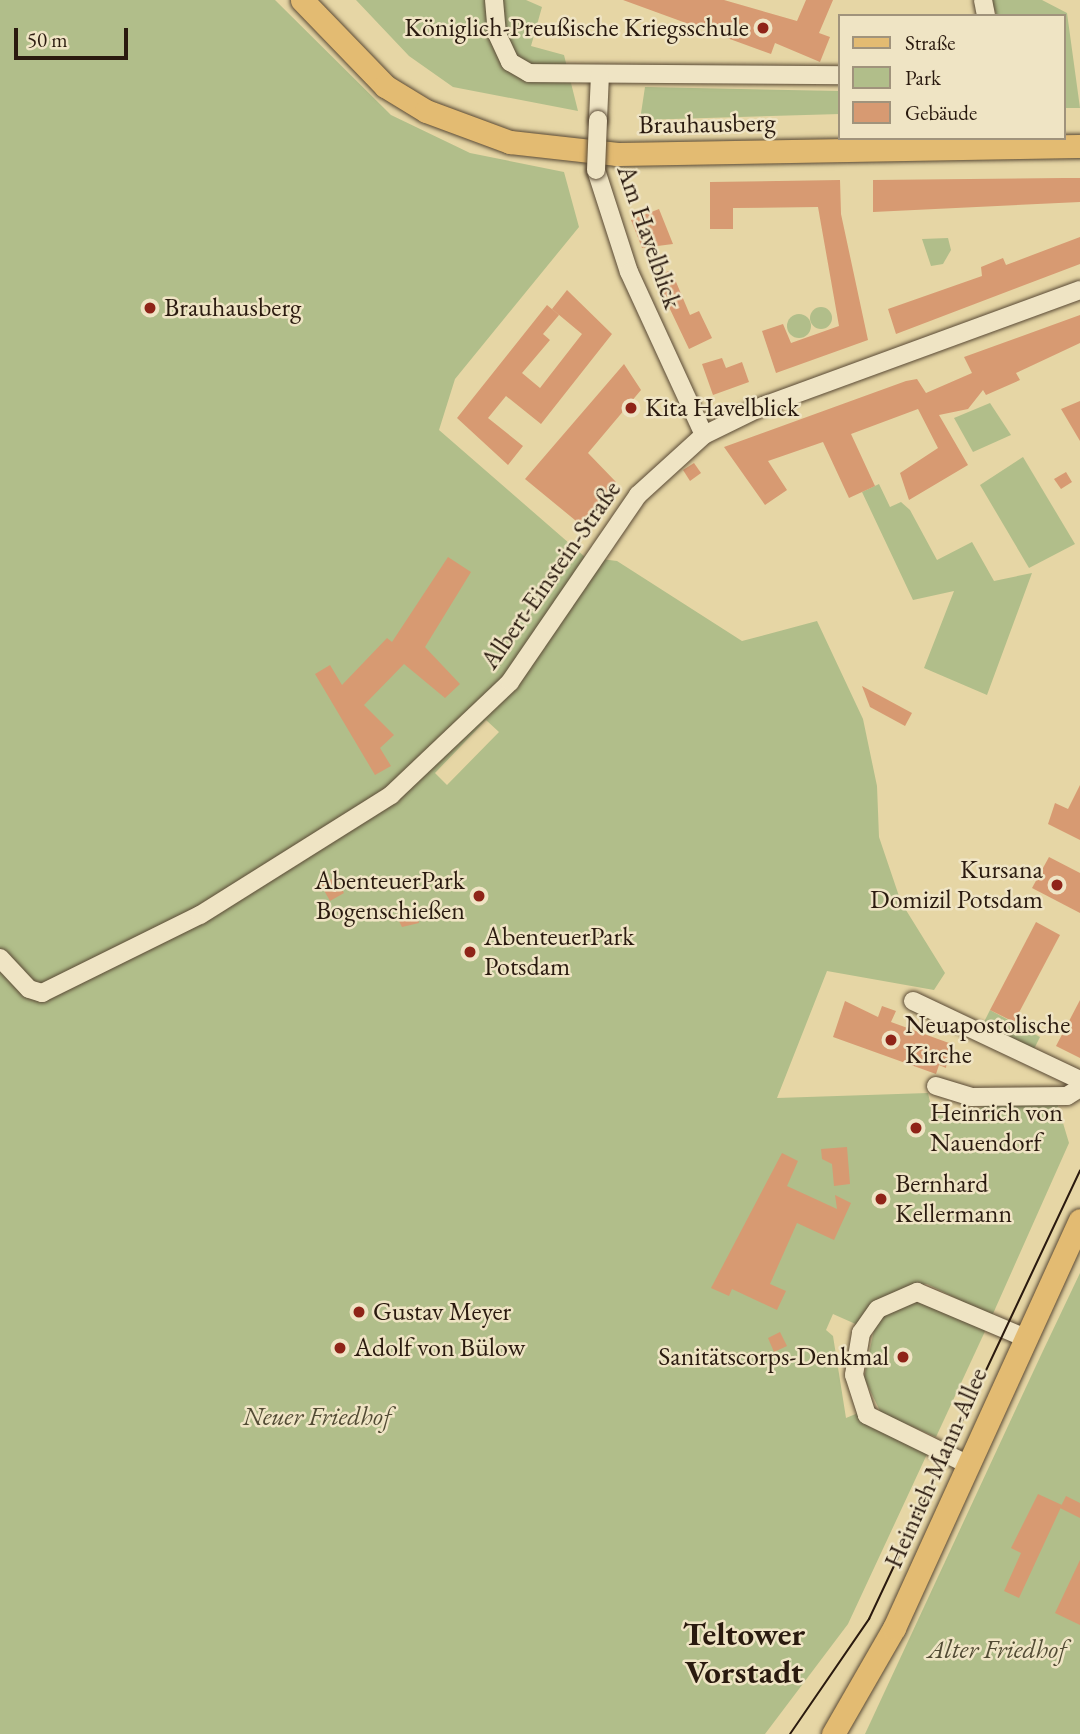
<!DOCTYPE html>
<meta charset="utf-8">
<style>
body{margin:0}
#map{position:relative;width:1080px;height:1734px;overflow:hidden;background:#e6d6a5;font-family:"EB Garamond",serif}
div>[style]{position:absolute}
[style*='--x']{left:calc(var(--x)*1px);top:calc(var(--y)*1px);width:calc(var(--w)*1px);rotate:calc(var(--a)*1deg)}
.green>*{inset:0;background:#b1be8a}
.round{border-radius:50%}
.building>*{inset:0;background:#d79a72}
.roads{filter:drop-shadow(0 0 2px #594934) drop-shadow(0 0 2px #594934)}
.minor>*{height:18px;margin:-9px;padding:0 9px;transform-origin:9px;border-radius:9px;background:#efe4c4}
.major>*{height:23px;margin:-11.5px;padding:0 11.5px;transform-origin:11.5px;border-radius:11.5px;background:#e3bb72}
.tram>*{height:2px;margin:-1px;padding:0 1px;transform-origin:1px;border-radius:1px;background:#2a1a0f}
.bridges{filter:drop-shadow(0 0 2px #594934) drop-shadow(0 0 2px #594934)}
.minor-bridge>*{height:18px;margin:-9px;padding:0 9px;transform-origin:9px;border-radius:9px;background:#efe4c4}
.dots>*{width:19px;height:19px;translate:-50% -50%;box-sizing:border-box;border:4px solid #efe4c4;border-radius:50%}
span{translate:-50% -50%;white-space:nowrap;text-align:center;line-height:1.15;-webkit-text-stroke:5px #efe4c4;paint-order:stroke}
.poi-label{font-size:26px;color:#2a1a0f}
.right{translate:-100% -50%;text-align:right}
.left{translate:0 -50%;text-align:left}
.street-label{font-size:26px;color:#2a1a0f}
.park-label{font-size:26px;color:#524b34;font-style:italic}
.district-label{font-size:33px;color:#2a1a0f;font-weight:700}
.legend{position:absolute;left:838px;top:14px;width:228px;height:126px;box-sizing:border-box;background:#efe4c4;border:2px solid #a0937c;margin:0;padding:9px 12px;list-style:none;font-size:21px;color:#2a1a0f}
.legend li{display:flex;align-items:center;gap:14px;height:35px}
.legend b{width:35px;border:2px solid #a0937c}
.scale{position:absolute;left:14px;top:28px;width:114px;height:32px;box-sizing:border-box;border:4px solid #2a1a0f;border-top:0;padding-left:9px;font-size:21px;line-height:24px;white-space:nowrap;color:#2a1a0f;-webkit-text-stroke:5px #efe4c4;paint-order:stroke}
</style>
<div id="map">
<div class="green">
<i style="clip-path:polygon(evenodd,0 0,275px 0,391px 115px,470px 153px,564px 172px,579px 227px,455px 379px,439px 430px,585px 557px,617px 561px,742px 641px,817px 621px,863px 719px,877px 786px,879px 837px,901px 902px,945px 973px,934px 990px,827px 971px,777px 1098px,928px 1093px,933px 1115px,969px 1114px,1020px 1087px,1057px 1103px,1069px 1143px,992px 1316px,927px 1284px,917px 1285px,860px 1326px,833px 1314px,826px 1330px,833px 1336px,846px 1418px,858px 1413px,870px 1427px,928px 1452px,848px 1624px,765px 1734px,0 1734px,0 0,486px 720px,499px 732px,447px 785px,435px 773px,486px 720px)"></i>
<i style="clip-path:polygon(356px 0,526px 0,542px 7px,531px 46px,564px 55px,578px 111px,453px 87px,409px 56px)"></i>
<i style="clip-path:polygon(991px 0,1042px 0,1067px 13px,1080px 108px,1064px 108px,1064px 16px,997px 16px)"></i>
<i style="clip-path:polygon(645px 87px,840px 91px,840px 114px,640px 120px)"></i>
<i style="clip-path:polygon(948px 238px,951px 250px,943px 264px,931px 266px,922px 239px)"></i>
<i class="round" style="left:810px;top:307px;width:22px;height:22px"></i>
<i class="round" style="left:787px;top:314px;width:24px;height:24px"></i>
<i style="clip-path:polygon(990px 403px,1011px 435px,973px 452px,954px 418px)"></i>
<i style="clip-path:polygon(1023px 457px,1075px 544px,1029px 568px,980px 485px)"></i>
<i style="clip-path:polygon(879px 484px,890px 507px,901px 502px,910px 510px,937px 560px,972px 542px,994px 581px,1032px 573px,987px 695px,924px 668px,954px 591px,913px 600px,862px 492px)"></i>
<i style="clip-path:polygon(990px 1010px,1040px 1037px,1033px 1051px,983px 1024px)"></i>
<i style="clip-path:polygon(1080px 1273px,1080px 1734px,865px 1734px,1041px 1355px)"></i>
<i style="clip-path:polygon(915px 1299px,987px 1327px,936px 1437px,881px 1413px,864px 1378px,874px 1330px,886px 1313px)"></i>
</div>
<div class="building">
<i style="clip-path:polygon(623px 0,724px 0,797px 21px,806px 0,833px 0,819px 33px,830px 37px,820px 62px,775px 43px,771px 54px)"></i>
<i style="clip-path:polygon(1064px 178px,1080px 178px,1080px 202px,873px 212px,873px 180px)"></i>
<i style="clip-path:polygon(840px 180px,841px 214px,868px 340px,776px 373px,762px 331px,783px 324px,791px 343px,839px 326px,818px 207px,733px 208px,733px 229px,710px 229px,710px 182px)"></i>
<i style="clip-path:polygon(659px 209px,673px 244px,642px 248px,631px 220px)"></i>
<i style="clip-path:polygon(1080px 237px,1080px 264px,896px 334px,888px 309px,982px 276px,981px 267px,1003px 258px,1006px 265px)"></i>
<i style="clip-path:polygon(671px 270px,690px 315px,699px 311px,712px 338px,689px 349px,658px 284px,657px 276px)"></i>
<i style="clip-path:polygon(567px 290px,612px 334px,541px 424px,506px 396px,488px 418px,523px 446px,508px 465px,457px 418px,547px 305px,559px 315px,543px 334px,550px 340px,522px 373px,540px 388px,582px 334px,552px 309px)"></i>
<i style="clip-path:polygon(1080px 315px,1080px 343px,1016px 373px,1020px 380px,986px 395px,983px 390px,968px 409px,939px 415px,968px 465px,909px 500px,900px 473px,938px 448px,918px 409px,851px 434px,875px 486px,849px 498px,823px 442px,768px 461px,787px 490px,765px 505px,724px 447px,906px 381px,917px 379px,926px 393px,972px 373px,964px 357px)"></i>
<i style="clip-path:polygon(722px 358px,726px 368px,742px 362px,749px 382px,713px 395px,702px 364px)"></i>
<i style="clip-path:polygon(624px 364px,641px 390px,588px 453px,616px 482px,581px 525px,525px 479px)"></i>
<i style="clip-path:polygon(1080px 401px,1080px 441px,1061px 409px)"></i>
<i style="clip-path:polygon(694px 463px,701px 473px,690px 481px,683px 470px)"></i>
<i style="clip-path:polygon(1066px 472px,1072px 482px,1061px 489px,1054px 479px)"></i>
<i style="clip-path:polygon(448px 557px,471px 572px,425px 647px,460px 684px,445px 698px,404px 664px,364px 705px,394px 735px,380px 748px,391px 766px,375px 775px,315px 674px,330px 665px,342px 685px,387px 638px,392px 642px)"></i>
<i style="clip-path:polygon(862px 686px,912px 713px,905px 726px,870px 707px)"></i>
<i style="clip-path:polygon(1080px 785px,1080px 840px,1048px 824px,1055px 803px,1068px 809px)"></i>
<i style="clip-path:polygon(1049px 857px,1080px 873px,1080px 913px,1032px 888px)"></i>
<i style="clip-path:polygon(335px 877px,344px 893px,330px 901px,321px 885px)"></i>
<i style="clip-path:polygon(415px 907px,419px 923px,402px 927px,397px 917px)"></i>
<i style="clip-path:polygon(1036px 922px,1060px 935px,1014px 1022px,990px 1010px)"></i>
<i style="clip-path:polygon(1080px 1000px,1080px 1058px,1056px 1046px)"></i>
<i style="clip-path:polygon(845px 1001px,878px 1017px,882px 1006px,896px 1011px,891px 1022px,949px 1043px,946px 1068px,939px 1065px,936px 1074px,833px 1037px)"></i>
<i style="clip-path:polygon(847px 1147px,850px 1184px,834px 1186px,832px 1164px,822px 1159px,821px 1149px)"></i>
<i style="clip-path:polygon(782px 1153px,798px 1161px,787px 1186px,837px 1209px,835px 1195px,851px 1203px,834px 1240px,797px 1223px,770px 1284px,786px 1291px,777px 1310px,732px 1289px,729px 1296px,711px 1288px)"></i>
<i style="clip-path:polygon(780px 1332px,787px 1346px,774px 1352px,768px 1338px)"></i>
<i style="clip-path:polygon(1038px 1494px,1062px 1505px,1019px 1598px,1004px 1591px,1021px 1553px,1011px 1548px)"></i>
<i style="clip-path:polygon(1066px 1496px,1080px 1503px,1080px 1518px,1060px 1508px)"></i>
<i style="clip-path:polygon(1080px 1560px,1080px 1625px,1055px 1613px)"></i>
</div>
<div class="roads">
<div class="minor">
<i style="--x:494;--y:0;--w:34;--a:85"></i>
<i style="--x:497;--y:34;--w:31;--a:65"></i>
<i style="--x:510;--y:62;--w:22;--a:30"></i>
<i style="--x:529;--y:73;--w:311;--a:0.4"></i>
<i style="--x:983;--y:0;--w:16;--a:79"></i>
<i style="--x:598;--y:120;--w:45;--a:-87.5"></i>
<i style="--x:596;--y:170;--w:107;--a:72.1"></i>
<i style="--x:629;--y:272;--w:179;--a:65.3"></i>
<i style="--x:0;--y:958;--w:42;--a:46.9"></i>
<i style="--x:29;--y:989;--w:14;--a:17"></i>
<i style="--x:42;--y:993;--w:176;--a:-26.3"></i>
<i style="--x:200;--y:915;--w:226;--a:-32.1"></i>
<i style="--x:391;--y:795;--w:164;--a:-43.5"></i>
<i style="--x:510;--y:682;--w:227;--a:-55.6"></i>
<i style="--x:638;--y:495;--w:89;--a:-42.3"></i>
<i style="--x:704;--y:435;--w:66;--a:-26.2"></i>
<i style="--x:763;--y:406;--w:338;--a:-20.1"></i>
<i style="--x:913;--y:1001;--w:185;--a:25.3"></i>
<i style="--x:936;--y:1086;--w:37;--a:17"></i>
<i style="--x:971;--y:1097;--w:96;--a:-0.6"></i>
<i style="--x:1067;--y:1096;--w:15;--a:-32"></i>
<i style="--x:969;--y:1465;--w:114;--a:-153.9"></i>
<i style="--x:867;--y:1415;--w:42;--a:-108"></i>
<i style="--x:854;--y:1375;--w:43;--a:-80.5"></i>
<i style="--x:861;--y:1333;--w:29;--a:-55"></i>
<i style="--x:878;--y:1309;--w:43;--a:-23.6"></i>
<i style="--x:917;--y:1292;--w:118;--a:22.9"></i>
</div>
<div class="major">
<i style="--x:302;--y:0;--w:120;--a:46"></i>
<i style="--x:385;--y:86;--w:48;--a:31.4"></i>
<i style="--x:426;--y:111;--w:90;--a:20.3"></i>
<i style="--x:510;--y:142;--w:108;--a:6.4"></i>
<i style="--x:617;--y:154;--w:463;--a:-1"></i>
<i style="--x:833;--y:1734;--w:122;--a:-60.1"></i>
<i style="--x:894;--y:1628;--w:448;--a:-65.5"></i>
</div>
</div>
<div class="tram">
<i style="--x:790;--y:1734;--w:140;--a:-55.5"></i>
<i style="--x:869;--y:1619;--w:496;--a:-64.8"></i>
</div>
<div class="bridges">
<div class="minor-bridge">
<i style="--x:596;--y:170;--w:50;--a:-87.7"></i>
</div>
</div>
<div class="dots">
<i style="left:763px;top:28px;background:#8f2418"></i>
<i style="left:150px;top:308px;background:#8f2418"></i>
<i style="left:631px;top:408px;background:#8f2418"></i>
<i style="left:1057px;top:885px;background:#8f2418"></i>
<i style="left:479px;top:896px;background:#8f2418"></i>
<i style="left:470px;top:952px;background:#8f2418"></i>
<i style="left:891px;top:1040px;background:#8f2418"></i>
<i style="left:916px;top:1128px;background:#8f2418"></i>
<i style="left:881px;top:1199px;background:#8f2418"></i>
<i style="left:359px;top:1312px;background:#8f2418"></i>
<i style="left:340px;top:1348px;background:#8f2418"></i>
<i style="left:903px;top:1357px;background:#8f2418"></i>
</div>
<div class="poi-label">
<span class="right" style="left:749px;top:28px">Königlich-Preußische Kriegsschule</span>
<span class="left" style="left:164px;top:308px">Brauhausberg</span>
<span class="left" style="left:645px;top:408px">Kita Havelblick</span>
<span class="right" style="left:1043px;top:885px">Kursana<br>Domizil Potsdam</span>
<span class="right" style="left:465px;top:896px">AbenteuerPark<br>Bogenschießen</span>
<span class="left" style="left:484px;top:952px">AbenteuerPark<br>Potsdam</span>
<span class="left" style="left:905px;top:1040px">Neuapostolische<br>Kirche</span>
<span class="left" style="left:930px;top:1128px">Heinrich von<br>Nauendorf</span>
<span class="left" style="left:895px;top:1199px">Bernhard<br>Kellermann</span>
<span class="left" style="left:373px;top:1312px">Gustav Meyer</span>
<span class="left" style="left:354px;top:1348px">Adolf von Bülow</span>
<span class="right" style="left:889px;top:1357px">Sanitätscorps-Denkmal</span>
</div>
<div class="street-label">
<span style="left:707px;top:124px;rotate:-1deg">Brauhausberg</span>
<span style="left:649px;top:237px;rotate:71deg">Am Havelblick</span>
<span style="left:551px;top:575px;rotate:-55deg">Albert-Einstein-Straße</span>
<span style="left:936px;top:1468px;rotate:-66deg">Heinrich-Mann-Allee</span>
</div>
<div class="park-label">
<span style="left:317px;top:1417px">Neuer Friedhof</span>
<span style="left:997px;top:1650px">Alter Friedhof</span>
</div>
<div class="district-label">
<span style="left:744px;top:1653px">Teltower<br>Vorstadt</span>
</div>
<ul class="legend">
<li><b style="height:9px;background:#e3bb72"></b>Straße</li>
<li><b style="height:19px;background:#b1be8a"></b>Park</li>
<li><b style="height:19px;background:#d79a72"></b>Gebäude</li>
</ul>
<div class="scale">50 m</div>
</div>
